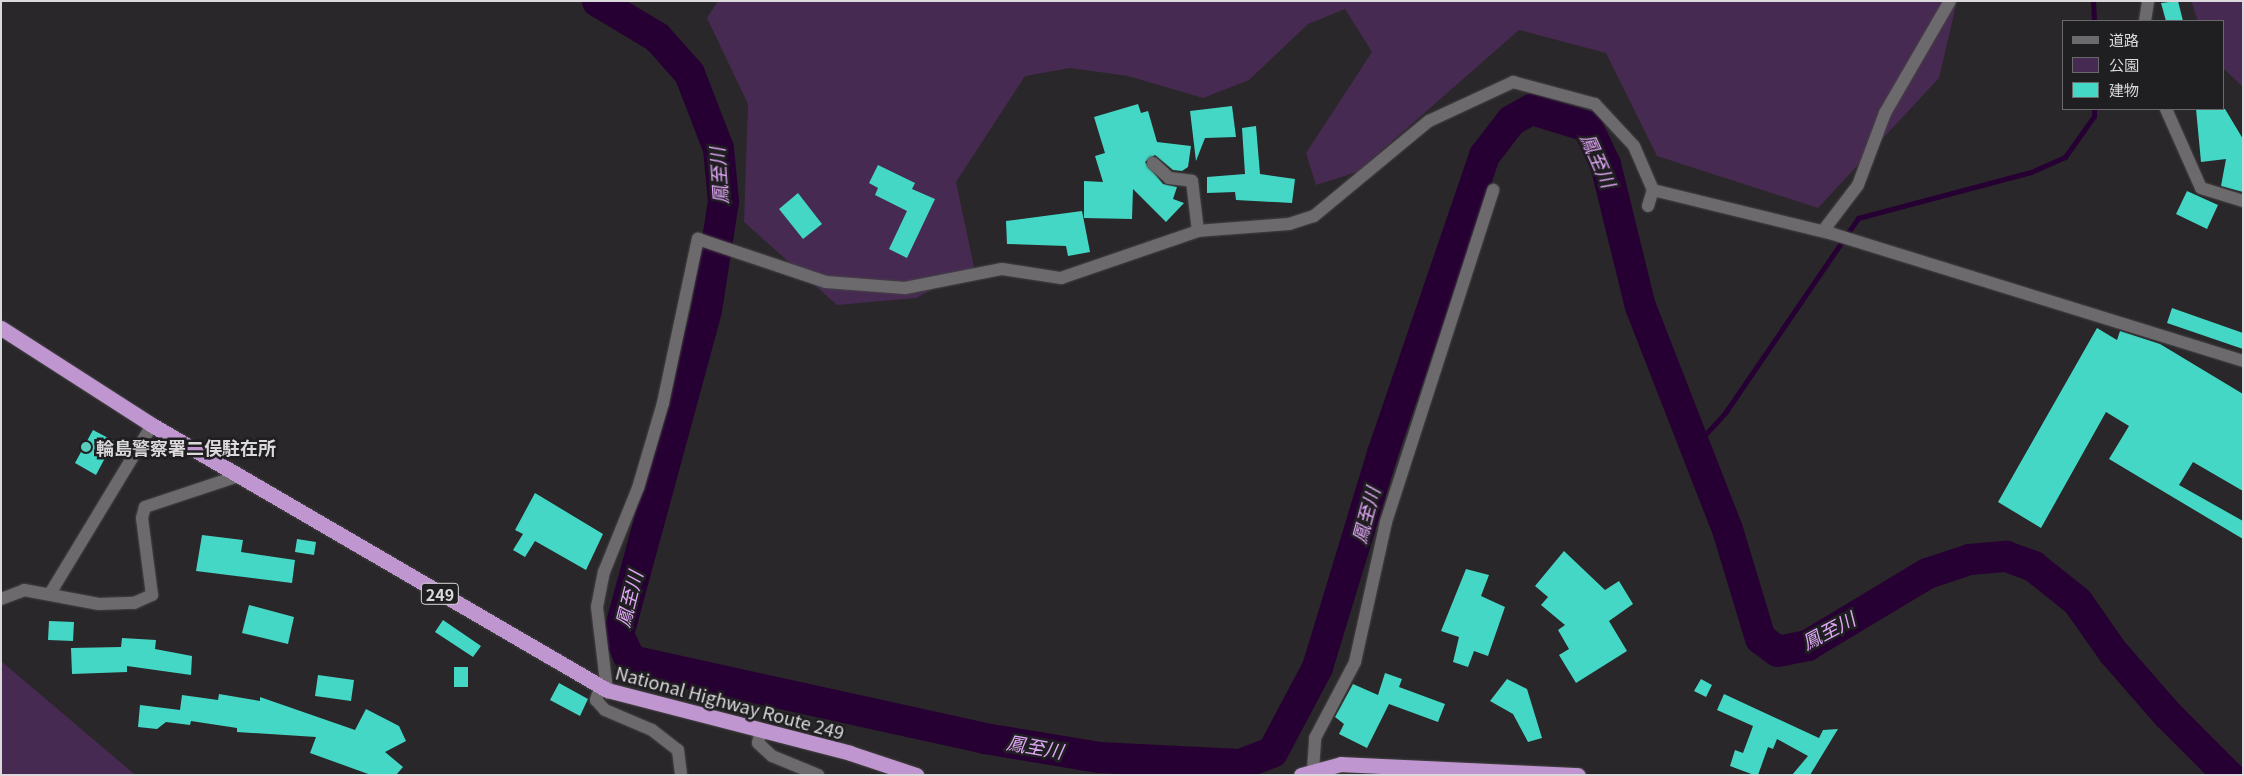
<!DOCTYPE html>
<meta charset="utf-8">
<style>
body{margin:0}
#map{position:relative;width:2244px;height:776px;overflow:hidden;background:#292729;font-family:Georgia,"Noto Sans JP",serif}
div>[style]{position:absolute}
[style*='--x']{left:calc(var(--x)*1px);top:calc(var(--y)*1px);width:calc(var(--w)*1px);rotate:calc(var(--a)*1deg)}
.green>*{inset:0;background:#472a52}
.stream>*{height:5px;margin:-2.5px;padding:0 2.5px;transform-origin:2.5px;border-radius:2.5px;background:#270033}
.river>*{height:31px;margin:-15.5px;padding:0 15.5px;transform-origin:15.5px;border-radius:15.5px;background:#270033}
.building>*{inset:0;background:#44d7c5}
.roads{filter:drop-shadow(0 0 1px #464446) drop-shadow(0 0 1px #464446)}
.minor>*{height:12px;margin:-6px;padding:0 6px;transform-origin:6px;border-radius:6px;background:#6c6a6c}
.highway>*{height:15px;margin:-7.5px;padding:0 7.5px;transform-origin:7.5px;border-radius:7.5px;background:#c096d1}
.dots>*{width:14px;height:14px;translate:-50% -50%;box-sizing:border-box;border:2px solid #1f1e20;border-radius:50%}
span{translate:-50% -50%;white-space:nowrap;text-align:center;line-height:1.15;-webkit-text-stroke:5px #1f1e20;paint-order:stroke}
.shield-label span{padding:1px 4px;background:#1f1e20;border:1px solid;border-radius:4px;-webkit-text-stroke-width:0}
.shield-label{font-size:16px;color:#dbd9db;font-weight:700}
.poi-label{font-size:18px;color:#dbd9db;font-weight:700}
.left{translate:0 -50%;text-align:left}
.street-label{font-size:18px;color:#dbd9db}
.water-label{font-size:19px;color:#e0a7f6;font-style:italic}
.frame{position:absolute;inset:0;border:2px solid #dbd9db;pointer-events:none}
.legend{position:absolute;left:2062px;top:20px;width:162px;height:90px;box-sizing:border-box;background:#1f1e20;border:1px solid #6a696b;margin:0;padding:6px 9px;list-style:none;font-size:15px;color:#dbd9db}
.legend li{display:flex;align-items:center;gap:10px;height:25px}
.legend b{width:25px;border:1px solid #6a696b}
</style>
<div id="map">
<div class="green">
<i style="clip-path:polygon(718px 1px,1957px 1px,1939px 78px,1818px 208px,1657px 156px,1606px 53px,1519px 30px,1357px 172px,1316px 185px,1306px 153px,1372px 52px,1345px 9px,1308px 24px,1249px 80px,1203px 98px,1128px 76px,1070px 68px,1025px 76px,956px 182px,974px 267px,916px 298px,837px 305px,744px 222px,748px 104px,707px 18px)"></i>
<i style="clip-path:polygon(2191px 1px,2243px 1px,2243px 87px,2223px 68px,2223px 21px,2198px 21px)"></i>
<i style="clip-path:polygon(1px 661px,133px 773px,134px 775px,1px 775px)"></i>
</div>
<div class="stream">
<i style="--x:2093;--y:1;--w:20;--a:87"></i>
<i style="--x:1692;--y:449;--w:49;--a:-47.5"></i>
<i style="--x:1725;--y:413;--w:236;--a:-55.7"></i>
<i style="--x:1858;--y:218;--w:179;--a:-14.9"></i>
<i style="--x:2031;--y:172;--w:37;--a:-24"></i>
<i style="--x:2065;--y:157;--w:50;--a:-54.7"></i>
<i style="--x:2094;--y:116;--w:7;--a:-90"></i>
</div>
<div class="river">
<i style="--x:597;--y:1;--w:70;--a:31"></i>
<i style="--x:657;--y:37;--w:48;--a:48.4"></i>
<i style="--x:689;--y:73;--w:80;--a:68.9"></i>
<i style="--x:718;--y:148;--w:53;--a:84.6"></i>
<i style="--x:723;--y:201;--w:110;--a:98.9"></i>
<i style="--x:706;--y:310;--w:336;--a:105.2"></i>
<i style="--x:618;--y:634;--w:29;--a:65"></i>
<i style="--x:630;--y:660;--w:362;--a:12.4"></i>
<i style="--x:984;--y:738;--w:117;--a:9.4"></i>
<i style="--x:1099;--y:757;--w:141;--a:2.8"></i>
<i style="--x:1240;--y:764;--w:34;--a:-21"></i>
<i style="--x:1272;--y:752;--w:96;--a:-62.1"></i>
<i style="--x:1317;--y:667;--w:224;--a:-73.1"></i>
<i style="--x:1382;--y:453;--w:315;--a:-71.1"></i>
<i style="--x:1484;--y:155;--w:44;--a:-52.4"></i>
<i style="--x:1511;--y:120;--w:23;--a:-29"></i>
<i style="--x:1531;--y:109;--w:59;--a:16.9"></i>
<i style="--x:1587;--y:126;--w:42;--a:64.7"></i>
<i style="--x:1605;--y:164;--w:146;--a:76.2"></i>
<i style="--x:1640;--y:306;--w:239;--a:68.7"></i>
<i style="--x:1727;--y:529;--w:114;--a:73.2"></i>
<i style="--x:1760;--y:638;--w:21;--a:37"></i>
<i style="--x:1777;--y:651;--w:31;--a:-11"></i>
<i style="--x:1807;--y:645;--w:140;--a:-31"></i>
<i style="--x:1927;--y:573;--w:44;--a:-18.4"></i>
<i style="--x:1969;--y:559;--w:37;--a:-5"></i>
<i style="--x:2006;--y:556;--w:29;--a:20"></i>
<i style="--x:2033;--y:566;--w:56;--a:38.5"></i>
<i style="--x:2077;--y:601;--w:61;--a:55"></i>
<i style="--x:2112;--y:651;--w:84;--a:48.9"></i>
<i style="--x:2167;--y:714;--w:86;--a:45"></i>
</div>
<div class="building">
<i style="clip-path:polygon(2178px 1px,2183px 21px,2166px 21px,2161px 3px)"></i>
<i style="clip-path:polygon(1138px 104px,1141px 113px,1148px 111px,1157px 142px,1191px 146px,1188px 167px,1182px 171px,1173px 170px,1155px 155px,1145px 162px,1163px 184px,1177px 187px,1173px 199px,1184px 203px,1166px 222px,1133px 189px,1132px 219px,1084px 218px,1084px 181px,1103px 182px,1095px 156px,1105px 153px,1094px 117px)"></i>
<i style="clip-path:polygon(1232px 106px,1236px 137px,1205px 138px,1196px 161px,1190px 111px)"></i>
<i style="clip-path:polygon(2196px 109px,2225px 109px,2243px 139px,2243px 192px,2221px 186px,2226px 159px,2201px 162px)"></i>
<i style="clip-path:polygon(1256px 126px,1260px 174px,1295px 179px,1292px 203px,1236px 200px,1235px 192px,1207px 193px,1207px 177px,1245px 174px,1242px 128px)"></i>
<i style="clip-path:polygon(878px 165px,915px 183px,912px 189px,935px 199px,907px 258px,889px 249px,907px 211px,875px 195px,878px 188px,869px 183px)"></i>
<i style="clip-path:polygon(2187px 191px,2218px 205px,2207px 229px,2176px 214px)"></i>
<i style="clip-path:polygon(798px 193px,822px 224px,803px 239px,779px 209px)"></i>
<i style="clip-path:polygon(1082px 211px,1090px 252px,1068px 256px,1066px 246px,1007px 244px,1006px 221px)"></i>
<i style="clip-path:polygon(2172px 308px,2243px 333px,2243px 349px,2167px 323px)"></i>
<i style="clip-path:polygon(2097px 328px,2117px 340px,2120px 331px,2160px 344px,2243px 394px,2243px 491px,2193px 462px,2179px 485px,2243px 521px,2243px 539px,2109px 459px,2129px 426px,2106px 412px,2041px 528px,1998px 502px)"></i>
<i style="clip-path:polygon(93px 430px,114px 441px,96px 475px,75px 463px)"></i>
<i style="clip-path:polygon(535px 493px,603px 534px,586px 570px,535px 541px,525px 557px,513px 550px,523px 534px,515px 530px)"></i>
<i style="clip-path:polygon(202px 535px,243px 540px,241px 552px,295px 560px,292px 583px,196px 571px)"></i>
<i style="clip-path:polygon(297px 539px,316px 542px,314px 555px,295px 552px)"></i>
<i style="clip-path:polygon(1564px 551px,1605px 590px,1619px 581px,1633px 604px,1609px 621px,1627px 651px,1576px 683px,1559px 655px,1569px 649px,1558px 630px,1565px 625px,1541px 605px,1548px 597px,1535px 586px)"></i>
<i style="clip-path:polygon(1466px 569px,1489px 575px,1481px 596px,1505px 607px,1488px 656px,1474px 651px,1468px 667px,1453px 662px,1459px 637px,1441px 631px)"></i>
<i style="clip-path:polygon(249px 605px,294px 617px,288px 644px,242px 633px)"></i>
<i style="clip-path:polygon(443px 620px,481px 646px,473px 657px,435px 632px)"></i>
<i style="clip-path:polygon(49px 621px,74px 622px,73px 641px,48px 640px)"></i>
<i style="clip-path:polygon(122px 638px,156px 640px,155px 649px,192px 656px,191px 675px,127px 666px,127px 672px,72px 674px,71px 648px,121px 647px)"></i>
<i style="clip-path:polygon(454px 667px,468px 667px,468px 687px,454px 687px)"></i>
<i style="clip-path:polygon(1385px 673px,1402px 679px,1399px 687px,1445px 704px,1438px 722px,1389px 704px,1367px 748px,1339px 734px,1344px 724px,1335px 717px,1353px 684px,1378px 695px)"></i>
<i style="clip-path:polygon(318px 675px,354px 680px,351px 701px,315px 696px)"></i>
<i style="clip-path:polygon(1507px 679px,1527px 689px,1542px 738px,1528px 742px,1513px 714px,1490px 701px)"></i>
<i style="clip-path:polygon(1701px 679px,1712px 685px,1706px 697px,1694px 691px)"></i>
<i style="clip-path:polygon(559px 683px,588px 699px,580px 716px,550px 700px)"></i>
<i style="clip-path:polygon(219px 694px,260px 701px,260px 697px,355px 730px,366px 709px,399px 726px,406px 741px,385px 752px,403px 767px,396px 775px,371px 775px,310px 753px,316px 737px,237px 732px,237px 728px,191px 721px,190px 725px,166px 722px,157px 729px,138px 727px,140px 705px,180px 710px,182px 695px,218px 700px)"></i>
<i style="clip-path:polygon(1724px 694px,1819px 738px,1823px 730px,1838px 729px,1810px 775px,1792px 775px,1808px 756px,1777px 739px,1773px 749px,1768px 747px,1758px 775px,1754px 775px,1730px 766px,1735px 750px,1743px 753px,1753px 726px,1717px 710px)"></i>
</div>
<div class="roads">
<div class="minor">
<i style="--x:2145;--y:21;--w:20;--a:-81"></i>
<i style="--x:2166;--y:109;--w:86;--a:66.1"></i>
<i style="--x:2201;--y:188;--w:44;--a:17.2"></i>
<i style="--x:1153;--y:163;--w:22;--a:43"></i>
<i style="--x:1169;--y:178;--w:23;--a:7"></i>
<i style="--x:1192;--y:181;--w:50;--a:83.2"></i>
<i style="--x:1648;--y:206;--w:17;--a:-73"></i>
<i style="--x:1653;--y:190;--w:185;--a:13.7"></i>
<i style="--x:1833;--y:234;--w:429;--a:17.2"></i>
<i style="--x:1823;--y:231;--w:58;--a:-52.7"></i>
<i style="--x:1858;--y:185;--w:77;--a:-69.4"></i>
<i style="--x:1885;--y:113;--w:129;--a:-59.9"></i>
<i style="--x:51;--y:592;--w:195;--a:-58.8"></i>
<i style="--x:1;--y:599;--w:25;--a:-21"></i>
<i style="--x:24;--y:590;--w:76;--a:10.6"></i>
<i style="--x:99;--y:604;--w:35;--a:-2"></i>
<i style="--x:134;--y:603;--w:20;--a:-24"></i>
<i style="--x:152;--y:595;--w:78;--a:-97.4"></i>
<i style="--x:142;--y:518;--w:11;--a:-75"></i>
<i style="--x:145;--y:507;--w:101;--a:-18.4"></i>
<i style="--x:600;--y:687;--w:14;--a:107"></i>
<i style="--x:596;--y:700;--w:13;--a:48"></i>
<i style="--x:605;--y:710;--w:51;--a:23.1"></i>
<i style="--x:652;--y:730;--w:33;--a:38"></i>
<i style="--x:678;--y:750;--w:25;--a:83"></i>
<i style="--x:607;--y:690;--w:84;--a:-96.9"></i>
<i style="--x:597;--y:607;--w:36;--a:-79"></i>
<i style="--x:604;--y:572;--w:91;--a:-68"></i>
<i style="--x:638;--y:488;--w:89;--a:-73.6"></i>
<i style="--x:663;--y:403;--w:168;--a:-78"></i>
<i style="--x:698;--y:239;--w:135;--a:18.6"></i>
<i style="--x:826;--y:282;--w:79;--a:4.3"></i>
<i style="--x:905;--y:288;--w:99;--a:-11.1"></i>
<i style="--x:1002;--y:269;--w:60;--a:8.7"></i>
<i style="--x:1061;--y:278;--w:145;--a:-18.9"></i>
<i style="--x:1198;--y:231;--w:91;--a:-4.4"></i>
<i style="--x:1289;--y:224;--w:26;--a:-18"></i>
<i style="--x:1314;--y:216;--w:149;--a:-39.6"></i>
<i style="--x:1429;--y:121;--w:93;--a:-24.9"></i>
<i style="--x:1513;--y:82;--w:85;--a:15"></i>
<i style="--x:1595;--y:104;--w:57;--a:47.1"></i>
<i style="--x:1634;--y:146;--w:48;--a:66.6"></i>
<i style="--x:761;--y:730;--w:13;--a:103"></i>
<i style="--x:758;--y:743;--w:19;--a:43"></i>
<i style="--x:772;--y:756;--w:50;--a:22.4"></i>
<i style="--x:1313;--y:770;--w:32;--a:-86"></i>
<i style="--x:1315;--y:738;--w:86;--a:-62.2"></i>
<i style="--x:1355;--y:662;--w:143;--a:-77.5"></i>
<i style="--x:1386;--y:522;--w:349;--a:-72.1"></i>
</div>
<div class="highway">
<i style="--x:1;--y:328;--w:179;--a:32.7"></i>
<i style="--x:152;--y:425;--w:527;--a:30.22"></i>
<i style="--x:607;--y:690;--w:251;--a:14.5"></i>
<i style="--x:850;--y:753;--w:70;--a:18.4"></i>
<i style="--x:1301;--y:775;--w:41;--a:-15.4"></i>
<i style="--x:1341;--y:764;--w:237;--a:2.7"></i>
</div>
</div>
<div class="dots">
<i style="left:86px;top:447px;background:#59cebf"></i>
</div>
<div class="shield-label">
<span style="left:440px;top:594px">249</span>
</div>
<div class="poi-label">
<span class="left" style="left:96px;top:447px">輪島警察署二俣駐在所</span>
</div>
<div class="street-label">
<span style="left:730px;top:702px;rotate:15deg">National Highway Route 249</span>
</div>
<div class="water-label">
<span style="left:1599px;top:160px;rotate:66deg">鳳至川</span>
<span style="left:718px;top:176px;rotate:-94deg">鳳至川</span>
<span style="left:1365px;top:515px;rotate:-75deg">鳳至川</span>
<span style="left:628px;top:599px;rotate:-76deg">鳳至川</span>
<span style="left:1828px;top:630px;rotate:-28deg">鳳至川</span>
<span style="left:1035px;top:746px;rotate:10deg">鳳至川</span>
</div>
<div class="frame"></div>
<ul class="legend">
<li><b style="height:6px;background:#6c6a6c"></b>道路</li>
<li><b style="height:14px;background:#472a52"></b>公園</li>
<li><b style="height:14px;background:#44d7c5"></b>建物</li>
</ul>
</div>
